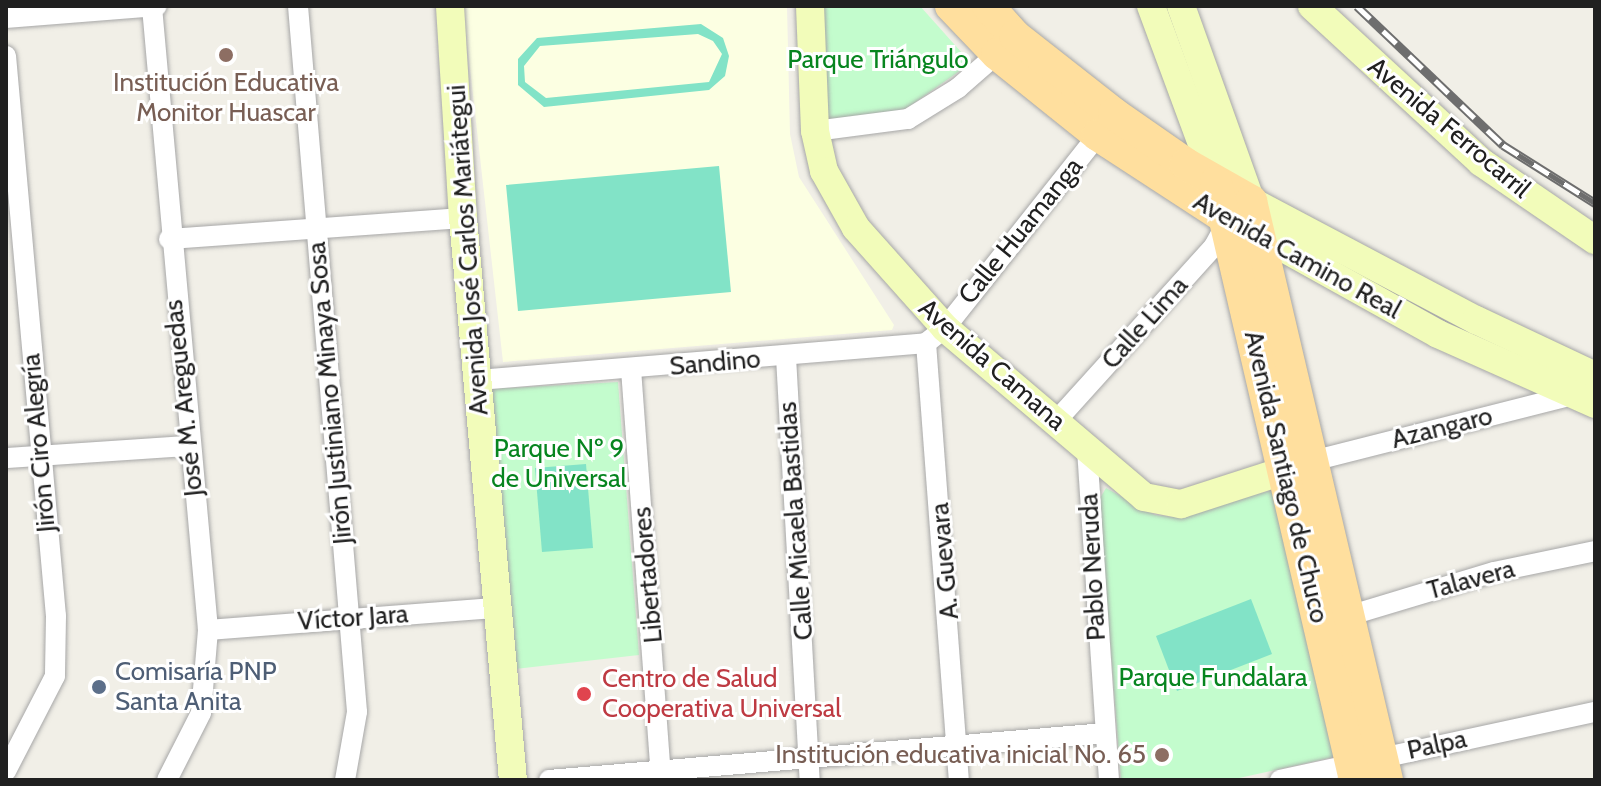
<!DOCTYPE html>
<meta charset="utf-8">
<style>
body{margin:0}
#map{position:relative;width:1601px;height:786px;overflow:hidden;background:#f1efe7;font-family:Cabin,sans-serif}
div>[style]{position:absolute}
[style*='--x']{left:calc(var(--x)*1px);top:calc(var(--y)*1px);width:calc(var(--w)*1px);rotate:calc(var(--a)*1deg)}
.education>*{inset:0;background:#fcffe2}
.park>*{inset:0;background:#c3fccd}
.pitch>*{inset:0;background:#82e3c7}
.roads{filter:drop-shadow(0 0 2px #a7a7a7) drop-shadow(0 0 2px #a7a7a7)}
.street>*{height:20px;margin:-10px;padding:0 10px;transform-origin:10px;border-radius:10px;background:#fff}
.secondary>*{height:28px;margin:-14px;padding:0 14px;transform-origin:14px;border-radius:14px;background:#f2fcba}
.primary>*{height:32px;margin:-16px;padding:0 16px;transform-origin:16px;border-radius:16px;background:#ffdf9e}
.rail>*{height:9px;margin-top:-4.5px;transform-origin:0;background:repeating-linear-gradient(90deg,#fff 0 18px,#6e6e6e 0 36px);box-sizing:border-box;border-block:2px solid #6e6e6e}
.dots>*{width:22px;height:22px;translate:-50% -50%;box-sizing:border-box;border:4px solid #fff;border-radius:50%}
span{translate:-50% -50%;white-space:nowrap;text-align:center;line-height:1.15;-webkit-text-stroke:6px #fff;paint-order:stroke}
.park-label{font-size:26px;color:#07851f}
.education-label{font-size:26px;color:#785e54}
.right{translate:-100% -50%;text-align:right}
.street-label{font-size:26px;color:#202020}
.service-label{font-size:26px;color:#4e5e75}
.left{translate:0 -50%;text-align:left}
.health-label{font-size:26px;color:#be3a42}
.frame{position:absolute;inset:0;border:8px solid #202020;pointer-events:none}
</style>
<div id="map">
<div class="education">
<i style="clip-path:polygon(787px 6px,790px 134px,799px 177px,894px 325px,892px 330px,503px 362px,463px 6px)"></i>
</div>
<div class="park">
<i style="clip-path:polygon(821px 6px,920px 6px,971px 63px,907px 108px,868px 121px,826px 126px)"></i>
<i style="clip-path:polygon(618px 382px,639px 655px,515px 669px,487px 389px)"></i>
<i style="clip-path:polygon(1106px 488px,1155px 515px,1172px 517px,1273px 490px,1334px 757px,1230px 780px,1121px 780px,1099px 500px)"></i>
</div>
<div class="pitch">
<i style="clip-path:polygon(evenodd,701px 24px,723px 38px,729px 56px,725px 76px,709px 90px,544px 107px,518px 85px,518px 59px,537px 38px,701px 24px,698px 34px,713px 41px,722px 54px,709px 82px,546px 98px,525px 82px,524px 66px,540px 46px,698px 34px)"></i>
<i style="clip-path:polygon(719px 166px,731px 292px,518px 311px,506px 185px)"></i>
<i style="clip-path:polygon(586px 464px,593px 548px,542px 552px,535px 468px)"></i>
<i style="clip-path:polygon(1251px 599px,1272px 654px,1177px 691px,1156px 636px)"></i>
</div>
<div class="roads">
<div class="street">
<i style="--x:298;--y:6;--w:708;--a:85.22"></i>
<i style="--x:357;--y:712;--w:69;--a:100"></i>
<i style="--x:152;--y:7;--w:626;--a:84.86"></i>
<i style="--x:208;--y:630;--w:83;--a:94.8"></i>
<i style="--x:201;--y:713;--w:75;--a:116.9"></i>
<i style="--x:6;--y:18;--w:151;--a:-4.5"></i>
<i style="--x:6;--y:56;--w:562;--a:84.9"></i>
<i style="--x:56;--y:616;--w:60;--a:91"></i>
<i style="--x:55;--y:676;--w:107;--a:117.3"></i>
<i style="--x:815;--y:131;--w:94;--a:-7.4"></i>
<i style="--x:908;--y:119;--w:59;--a:-31.8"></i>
<i style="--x:958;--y:88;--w:52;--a:-41.1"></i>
<i style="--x:169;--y:239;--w:295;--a:-4.1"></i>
<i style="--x:926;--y:343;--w:438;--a:85.7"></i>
<i style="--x:786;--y:357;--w:424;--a:86.8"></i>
<i style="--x:631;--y:369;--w:412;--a:85.8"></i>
<i style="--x:478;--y:380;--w:450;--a:-4.7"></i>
<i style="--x:926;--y:343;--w:24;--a:-38"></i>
<i style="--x:945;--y:328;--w:246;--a:-51.6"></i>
<i style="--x:1057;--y:420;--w:234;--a:-47.9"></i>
<i style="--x:1214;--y:246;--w:25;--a:-61"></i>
<i style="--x:1087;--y:449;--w:332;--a:86.2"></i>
<i style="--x:6;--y:458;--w:182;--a:-3.8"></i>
<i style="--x:1312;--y:461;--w:268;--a:-14.2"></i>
<i style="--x:1348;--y:616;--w:152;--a:-16.8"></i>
<i style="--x:1494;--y:572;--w:103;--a:-11.7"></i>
<i style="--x:208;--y:630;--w:290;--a:-4.4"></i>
<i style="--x:549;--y:780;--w:558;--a:-4.83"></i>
<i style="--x:1280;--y:780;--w:322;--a:-12.2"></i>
</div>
<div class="secondary">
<i style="--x:450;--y:6;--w:212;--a:86.5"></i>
<i style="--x:463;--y:218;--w:564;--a:84.92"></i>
<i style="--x:810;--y:6;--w:125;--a:87.7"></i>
<i style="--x:815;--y:131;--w:41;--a:77.3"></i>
<i style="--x:824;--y:171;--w:65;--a:60.7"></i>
<i style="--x:856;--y:228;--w:134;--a:48.3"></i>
<i style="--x:945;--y:328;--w:261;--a:40.3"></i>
<i style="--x:1144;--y:497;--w:38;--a:11"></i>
<i style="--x:1181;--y:504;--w:130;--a:-17.9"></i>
<i style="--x:1151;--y:6;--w:188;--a:69.7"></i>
<i style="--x:1181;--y:6;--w:207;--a:70.3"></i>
<i style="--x:1251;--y:201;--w:255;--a:27.9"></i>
<i style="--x:1476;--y:320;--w:132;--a:25.2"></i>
<i style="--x:1312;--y:6;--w:230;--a:42.7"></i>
<i style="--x:1481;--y:162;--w:138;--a:34.4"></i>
<i style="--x:1262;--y:236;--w:201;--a:29.1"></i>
<i style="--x:1438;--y:334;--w:172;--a:24"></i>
</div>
<div class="primary">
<i style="--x:951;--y:6;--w:66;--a:46.2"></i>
<i style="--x:997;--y:54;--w:129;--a:38.7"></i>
<i style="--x:1098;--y:135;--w:165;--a:33.1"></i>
<i style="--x:988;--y:6;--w:40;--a:48"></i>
<i style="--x:1015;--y:36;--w:126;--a:38.2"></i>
<i style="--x:1114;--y:114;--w:88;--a:34.8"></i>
<i style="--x:1186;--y:164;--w:75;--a:29.6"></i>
<i style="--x:1251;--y:201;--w:595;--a:76.78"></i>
<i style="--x:1216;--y:182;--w:614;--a:76.91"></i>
</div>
</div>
<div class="rail">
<i style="--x:1357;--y:6;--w:202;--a:43.6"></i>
<i style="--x:1503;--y:145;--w:109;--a:32.2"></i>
</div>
<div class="dots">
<i style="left:226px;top:55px;background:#8d6e63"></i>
<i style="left:99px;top:687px;background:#5c6f8a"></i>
<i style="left:584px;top:694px;background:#e0444e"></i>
<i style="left:1162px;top:755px;background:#8d6e63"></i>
</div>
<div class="park-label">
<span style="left:878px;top:60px">Parque Triángulo</span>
<span style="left:559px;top:464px">Parque Nº 9<br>de Universal</span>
<span style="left:1213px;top:678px">Parque Fundalara</span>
</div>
<div class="education-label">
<span style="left:226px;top:98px">Institución Educativa<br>Monitor Huascar</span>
<span class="right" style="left:1146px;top:755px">Institución educativa inicial No. 65</span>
</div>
<div class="street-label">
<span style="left:1449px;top:128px;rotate:40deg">Avenida Ferrocarril</span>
<span style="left:1021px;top:231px;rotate:-51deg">Calle Huamanga</span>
<span style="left:468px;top:250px;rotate:-94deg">Avenida José Carlos Mariátegui</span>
<span style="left:1297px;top:256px;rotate:29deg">Avenida Camino Real</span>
<span style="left:1145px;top:323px;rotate:-48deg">Calle Lima</span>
<span style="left:715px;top:363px;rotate:-5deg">Sandino</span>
<span style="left:992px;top:365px;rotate:41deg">Avenida Camana</span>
<span style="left:330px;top:393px;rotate:-95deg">Jirón Justiniano Minaya Sosa</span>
<span style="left:184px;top:398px;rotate:-96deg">José M. Areguedas</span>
<span style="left:1442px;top:428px;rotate:-14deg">Azangaro</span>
<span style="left:39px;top:443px;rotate:-95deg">Jirón Ciro Alegría</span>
<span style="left:1286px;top:477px;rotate:77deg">Avenida Santiago de Chuco</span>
<span style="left:796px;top:521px;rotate:-94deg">Calle Micaela Bastidas</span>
<span style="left:945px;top:561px;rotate:-95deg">A. Guevara</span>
<span style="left:1093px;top:567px;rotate:-93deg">Pablo Neruda</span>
<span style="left:648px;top:575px;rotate:-95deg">Libertadores</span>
<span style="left:1471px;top:580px;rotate:-15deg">Talavera</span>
<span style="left:353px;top:618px;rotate:-4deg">Víctor Jara</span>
<span style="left:1437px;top:745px;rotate:-12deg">Palpa</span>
</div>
<div class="service-label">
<span class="left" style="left:115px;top:687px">Comisaría PNP<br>Santa Anita</span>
</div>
<div class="health-label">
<span class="left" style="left:602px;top:694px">Centro de Salud<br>Cooperativa Universal</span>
</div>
<div class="frame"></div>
</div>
